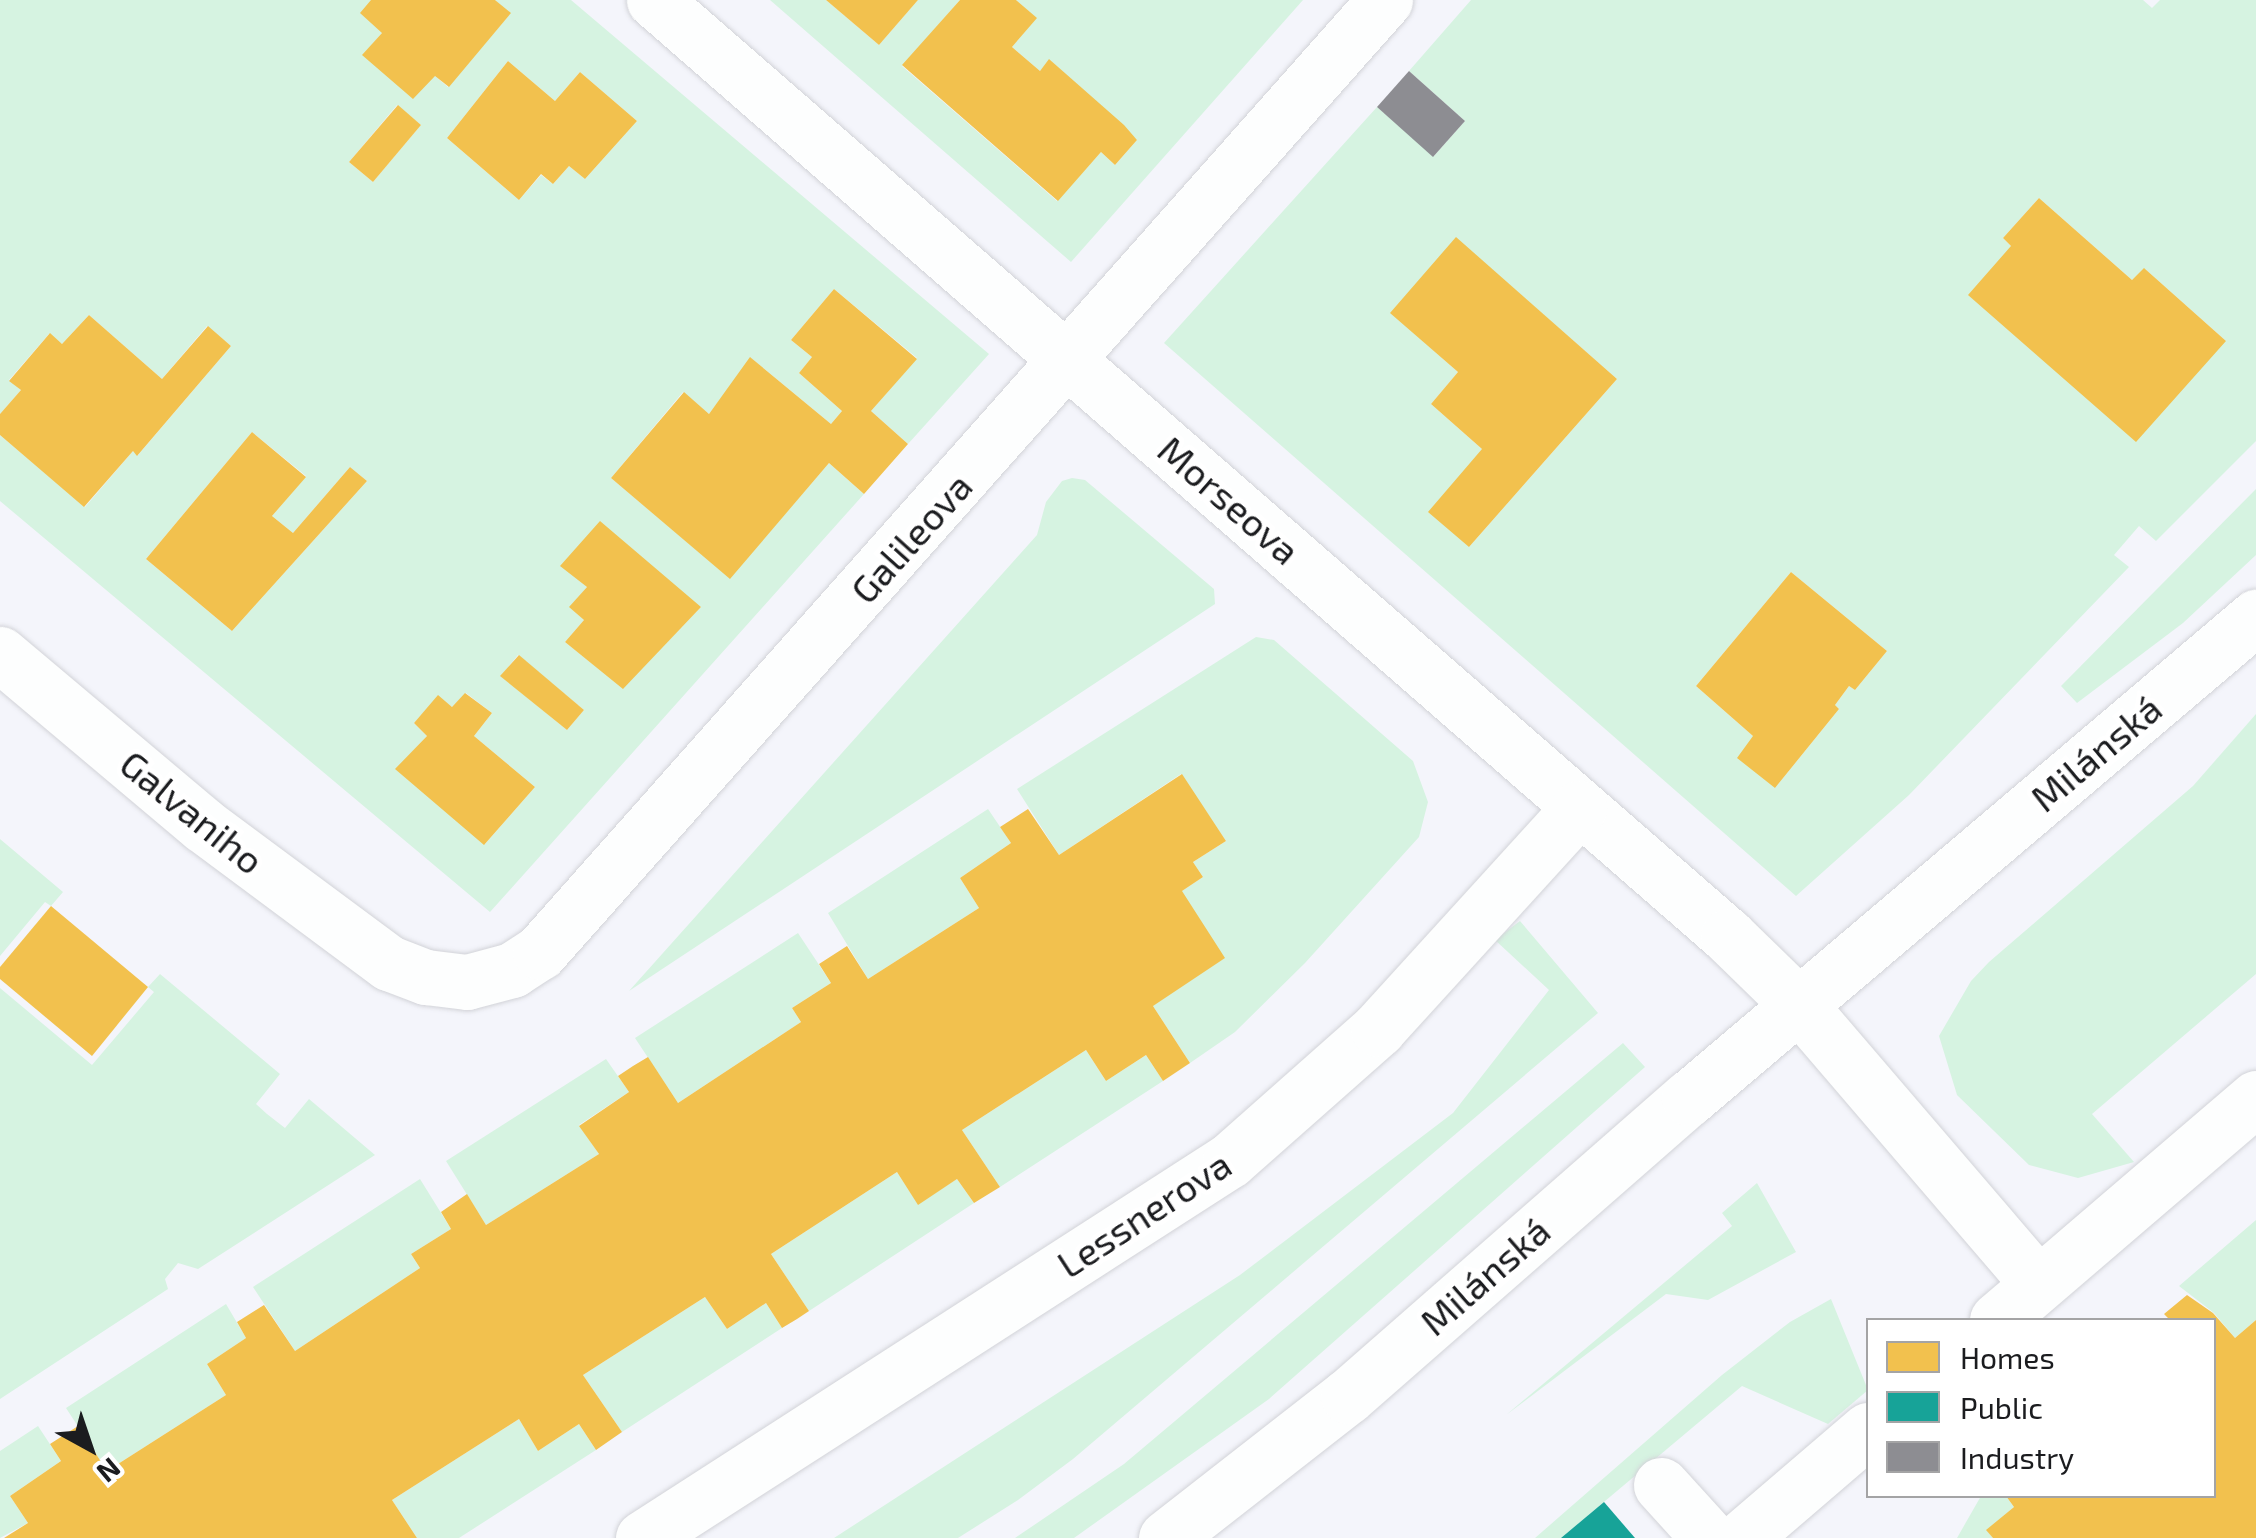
<!DOCTYPE html>
<meta charset="utf-8">
<style>
body{margin:0}
#map{position:relative;width:2256px;height:1538px;overflow:hidden;background:#f4f5fb;font-family:"Exo 2",sans-serif}
div>[style]{position:absolute}
[style*='--x']{left:calc(var(--x)*1px);top:calc(var(--y)*1px);width:calc(var(--w)*1px);rotate:calc(var(--a)*1deg)}
.green>*{inset:0;background:#d6f3e1}
.homes>*{inset:0;background:#f2c14e}
.public>*{inset:0;background:#17a398}
.industry>*{inset:0;background:#8d8d92}
.roads{filter:drop-shadow(0 0 2px #d2d3d8) drop-shadow(0 0 2px #d2d3d8)}
.street>*{height:55px;margin:-27.5px;padding:0 27.5px;transform-origin:27.5px;border-radius:27.5px;background:#fdfefe}
.secondary>*{height:55px;margin:-27.5px;padding:0 27.5px;transform-origin:27.5px;border-radius:27.5px;background:#fdfefe}
span{translate:-50% -50%;white-space:nowrap;text-align:center;line-height:1.15;-webkit-text-stroke:10px #fff;paint-order:stroke}
.street-label{font-size:38px;color:#1b1c1f}
.legend{position:absolute;left:1866px;top:1318px;width:350px;height:180px;box-sizing:border-box;background:#fff;border:2px solid #a4a4a5;margin:0;padding:12px 18px;list-style:none;font-size:30px;color:#1b1c1f}
.legend li{display:flex;align-items:center;gap:20px;height:50px}
.legend b{width:50px;border:2px solid #a4a4a5}
.north{position:absolute;left:40px;top:1398px;width:100px;height:100px;-webkit-text-stroke:8px #fff;paint-order:stroke;rotate:140deg;font-size:28px;font-weight:700;line-height:40px;text-align:center;color:#1b1c1f}
.north::after{content:'';display:block;margin:auto;width:35px;height:45px;background:#1b1c1f;clip-path:polygon(50% 0,100% 100%,50% 72%,0 100%)}
</style>
<div id="map">
<div class="green">
<i style="clip-path:polygon(evenodd,0 0,371px 0,382px 33px,363px 55px,435px 76px,448px 87px,510px 14px,495px 0,571px 0,989px 354px,908px 444px,871px 411px,917px 358px,834px 289px,791px 340px,812px 357px,799px 373px,842px 411px,831px 424px,751px 358px,709px 414px,683px 392px,611px 478px,730px 578px,829px 463px,864px 494px,490px 912px,0 501px,0 435px,85px 507px,133px 451px,138px 455px,231px 346px,207px 326px,162px 379px,89px 315px,62px 344px,49px 334px,9px 380px,21px 390px,0 414px,0 0,508px 61px,555px 101px,580px 72px,637px 121px,585px 179px,569px 166px,553px 184px,541px 175px,519px 200px,447px 138px,508px 61px,0 0,397px 105px,421px 125px,373px 182px,349px 162px,397px 105px,0 0,252px 432px,306px 476px,272px 516px,293px 533px,350px 467px,367px 481px,232px 631px,146px 559px,252px 432px,0 0,561px 565px,701px 607px,623px 688px,565px 642px,584px 620px,570px 607px,587px 587px,561px 565px,0 0,518px 655px,584px 710px,567px 730px,501px 676px,518px 655px,0 0,466px 693px,492px 713px,474px 736px,535px 787px,485px 844px,396px 769px,427px 736px,414px 723px,438px 696px,452px 707px,466px 693px)"></i>
<i style="clip-path:polygon(770px 0,826px 0,879px 45px,918px 0,960px 0,902px 66px,1057px 201px,1101px 152px,1115px 165px,1137px 140px,1050px 60px,1040px 71px,1012px 47px,1036px 18px,1016px 0,1303px 0,1071px 262px)"></i>
<i style="clip-path:polygon(evenodd,1471px 0,2143px 0,2152px 8px,2160px 0,2256px 0,2256px 441px,2156px 541px,2139px 526px,2114px 555px,2129px 567px,1909px 795px,1796px 896px,1164px 343px,1377px 107px,1434px 156px,1465px 121px,1409px 71px,1471px 0,2039px 198px,2132px 280px,2145px 269px,2226px 341px,2011px 246px,2003px 238px,2039px 198px,1471px 0,1456px 238px,1617px 379px,1469px 547px,1482px 449px,1431px 404px,1458px 372px,1391px 313px,1456px 238px,1471px 0,1791px 572px,1887px 651px,1855px 690px,1849px 686px,1835px 705px,1839px 709px,1775px 788px,1753px 736px,1696px 686px,1791px 572px)"></i>
<i style="clip-path:polygon(1072px 478px,1085px 480px,1214px 589px,1215px 604px,629px 991px,1037px 535px,1046px 502px,1062px 481px)"></i>
<i style="clip-path:polygon(2256px 489px,2256px 555px,2183px 623px,2077px 703px,2061px 686px)"></i>
<i style="clip-path:polygon(1256px 637px,1274px 640px,1413px 761px,1428px 802px,1419px 837px,1305px 963px,1235px 1032px,1190px 1063px,1153px 1006px,1182px 891px,1203px 877px,1193px 862px,1226px 841px,1181px 774px,1059px 855px,1017px 789px)"></i>
<i style="clip-path:polygon(2256px 714px,2256px 974px,2092px 1114px,2134px 1162px,2078px 1178px,2029px 1165px,1957px 1095px,1939px 1036px,1971px 981px,1989px 962px,2193px 786px)"></i>
<i style="clip-path:polygon(988px 809px,1011px 843px,960px 878px,979px 908px,868px 979px,828px 913px)"></i>
<i style="clip-path:polygon(0 839px,63px 892px,51px 906px,45px 902px,0 956px)"></i>
<i style="clip-path:polygon(1520px 921px,1598px 1013px,1073px 1459px,1018px 1500px,958px 1538px,834px 1538px,1240px 1275px,1453px 1113px,1549px 990px,1495px 940px)"></i>
<i style="clip-path:polygon(798px 933px,831px 983px,792px 1008px,801px 1022px,678px 1103px,635px 1038px)"></i>
<i style="clip-path:polygon(160px 974px,280px 1074px,256px 1104px,267px 1114px,285px 1128px,309px 1099px,375px 1155px,198px 1269px,178px 1263px,165px 1279px,168px 1289px,0 1399px,0 988px,92px 1065px,154px 992px,148px 987px)"></i>
<i style="clip-path:polygon(1623px 1043px,1645px 1067px,1269px 1399px,1074px 1538px,1015px 1538px,1124px 1464px)"></i>
<i style="clip-path:polygon(1086px 1050px,1106px 1081px,1146px 1055px,1163px 1081px,1000px 1187px,962px 1130px)"></i>
<i style="clip-path:polygon(606px 1059px,629px 1092px,579px 1125px,599px 1154px,486px 1225px,446px 1161px)"></i>
<i style="clip-path:polygon(897px 1172px,918px 1204px,957px 1179px,974px 1203px,809px 1311px,771px 1254px)"></i>
<i style="clip-path:polygon(420px 1179px,451px 1229px,411px 1254px,420px 1268px,295px 1351px,253px 1287px)"></i>
<i style="clip-path:polygon(1757px 1183px,1796px 1252px,1708px 1300px,1666px 1294px,1506px 1415px,1732px 1226px,1722px 1213px)"></i>
<i style="clip-path:polygon(2256px 1220px,2256px 1320px,2235px 1338px,2214px 1313px,2179px 1286px)"></i>
<i style="clip-path:polygon(705px 1297px,727px 1329px,766px 1303px,782px 1328px,622px 1432px,583px 1375px)"></i>
<i style="clip-path:polygon(1831px 1299px,1868px 1390px,1828px 1424px,1742px 1386px,1561px 1538px,1535px 1538px,1722px 1375px,1790px 1322px)"></i>
<i style="clip-path:polygon(226px 1304px,246px 1338px,207px 1364px,226px 1395px,107px 1471px,66px 1408px)"></i>
<i style="clip-path:polygon(519px 1419px,538px 1451px,579px 1424px,596px 1450px,459px 1538px,417px 1538px,392px 1500px)"></i>
<i style="clip-path:polygon(38px 1426px,61px 1461px,10px 1496px,28px 1523px,0 1538px,0 1451px)"></i>
<i style="clip-path:polygon(1981px 1496px,2006px 1496px,2014px 1507px,1987px 1530px,1993px 1538px,1957px 1538px)"></i>
</div>
<div class="homes">
<i style="clip-path:polygon(371px 0,495px 0,511px 13px,449px 87px,435px 76px,413px 99px,362px 55px,382px 33px,360px 13px)"></i>
<i style="clip-path:polygon(826px 0,918px 0,879px 45px)"></i>
<i style="clip-path:polygon(960px 0,1016px 0,1037px 18px,1012px 47px,1040px 71px,1049px 59px,1124px 125px,1137px 140px,1115px 165px,1101px 152px,1058px 201px,902px 65px)"></i>
<i style="clip-path:polygon(508px 61px,555px 101px,580px 72px,637px 121px,585px 179px,569px 166px,553px 184px,541px 174px,519px 200px,447px 138px)"></i>
<i style="clip-path:polygon(398px 105px,421px 125px,373px 182px,349px 162px)"></i>
<i style="clip-path:polygon(2039px 198px,2132px 280px,2144px 268px,2226px 341px,2136px 442px,1968px 295px,2011px 246px,2003px 238px)"></i>
<i style="clip-path:polygon(1456px 237px,1617px 379px,1469px 547px,1428px 512px,1482px 449px,1431px 404px,1458px 372px,1390px 313px)"></i>
<i style="clip-path:polygon(834px 289px,917px 359px,871px 411px,908px 444px,864px 494px,829px 463px,730px 579px,611px 478px,684px 392px,709px 414px,750px 357px,831px 424px,842px 411px,799px 373px,812px 357px,791px 340px)"></i>
<i style="clip-path:polygon(89px 315px,162px 379px,208px 326px,231px 346px,137px 456px,133px 451px,84px 507px,0 435px,0 414px,21px 390px,9px 381px,50px 333px,62px 344px)"></i>
<i style="clip-path:polygon(252px 432px,306px 477px,272px 516px,293px 533px,350px 467px,367px 481px,232px 631px,146px 559px)"></i>
<i style="clip-path:polygon(600px 521px,701px 607px,623px 689px,565px 642px,584px 620px,569px 607px,587px 587px,560px 566px)"></i>
<i style="clip-path:polygon(1791px 572px,1887px 651px,1855px 690px,1849px 686px,1835px 705px,1839px 709px,1775px 788px,1737px 758px,1753px 736px,1696px 686px)"></i>
<i style="clip-path:polygon(519px 655px,584px 710px,567px 730px,500px 676px)"></i>
<i style="clip-path:polygon(465px 693px,492px 713px,474px 736px,535px 787px,484px 845px,395px 769px,427px 736px,414px 723px,438px 695px,452px 707px)"></i>
<i style="clip-path:polygon(1182px 774px,1226px 841px,1193px 862px,1203px 877px,1182px 891px,1225px 958px,1153px 1006px,1190px 1063px,1163px 1081px,1146px 1055px,1106px 1081px,1086px 1050px,962px 1130px,1000px 1187px,974px 1203px,957px 1179px,918px 1205px,897px 1172px,771px 1254px,809px 1311px,797px 1319px,782px 1328px,766px 1303px,727px 1329px,705px 1297px,583px 1375px,622px 1432px,596px 1450px,579px 1424px,538px 1451px,519px 1419px,392px 1500px,417px 1538px,4px 1538px,28px 1523px,10px 1496px,61px 1461px,50px 1444px,78px 1426px,107px 1471px,226px 1395px,207px 1364px,246px 1338px,237px 1322px,264px 1305px,295px 1351px,420px 1268px,411px 1254px,451px 1229px,441px 1212px,467px 1194px,486px 1225px,599px 1154px,579px 1126px,629px 1092px,618px 1076px,633px 1066px,648px 1057px,678px 1103px,801px 1022px,792px 1008px,831px 983px,819px 964px,847px 946px,868px 979px,979px 908px,960px 878px,1011px 843px,1000px 827px,1028px 809px,1059px 855px)"></i>
<i style="clip-path:polygon(51px 906px,148px 987px,92px 1056px,0 979px,0 967px)"></i>
<i style="clip-path:polygon(2187px 1295px,2213px 1313px,2235px 1338px,2256px 1320px,2256px 1538px,1993px 1538px,1986px 1530px,2014px 1507px,2006px 1496px,2214px 1496px,2214px 1320px,2170px 1320px,2164px 1314px)"></i>
</div>
<div class="public">
<i style="clip-path:polygon(1604px 1502px,1635px 1538px,1561px 1538px)"></i>
</div>
<div class="industry">
<i style="clip-path:polygon(1409px 71px,1465px 121px,1433px 157px,1377px 107px)"></i>
</div>
<div class="roads">
<div class="street">
<i style="--x:654;--y:0;--w:1425;--a:41.07"></i>
<i style="--x:1728;--y:936;--w:99;--a:44.2"></i>
<i style="--x:1799;--y:1005;--w:367;--a:49.4"></i>
<i style="--x:0;--y:654;--w:265;--a:40.1"></i>
<i style="--x:203;--y:825;--w:232;--a:36.6"></i>
<i style="--x:389;--y:963;--w:40;--a:21"></i>
<i style="--x:426;--y:977;--w:41;--a:7"></i>
<i style="--x:467;--y:982;--w:47;--a:-14.9"></i>
<i style="--x:512;--y:970;--w:33;--a:-33"></i>
<i style="--x:540;--y:952;--w:1273;--a:-48.41"></i>
<i style="--x:1997;--y:1320;--w:341;--a:-40.6"></i>
<i style="--x:1661;--y:1485;--w:72;--a:47.8"></i>
<i style="--x:643;--y:1538;--w:698;--a:-32.78"></i>
<i style="--x:1230;--y:1160;--w:198;--a:-41.5"></i>
<i style="--x:1378;--y:1029;--w:299;--a:-47.7"></i>
<i style="--x:1742;--y:1538;--w:166;--a:-40.6"></i>
</div>
<div class="secondary">
<i style="--x:1166;--y:1538;--w:231;--a:-38"></i>
<i style="--x:1348;--y:1396;--w:453;--a:-41.2"></i>
<i style="--x:1689;--y:1098;--w:744;--a:-40.31"></i>
</div>
</div>
<div class="street-label">
<span style="left:1229px;top:500px;rotate:41deg">Morseova</span>
<span style="left:911px;top:538px;rotate:-48deg">Galileova</span>
<span style="left:2096px;top:753px;rotate:-40deg">Milánská</span>
<span style="left:192px;top:812px;rotate:39deg">Galvaniho</span>
<span style="left:1144px;top:1214px;rotate:-33deg">Lessnerova</span>
<span style="left:1485px;top:1276px;rotate:-41deg">Milánská</span>
</div>
<ul class="legend">
<li><b style="height:28px;background:#f2c14e"></b>Homes</li>
<li><b style="height:28px;background:#17a398"></b>Public</li>
<li><b style="height:28px;background:#8d8d92"></b>Industry</li>
</ul>
<div class="north">N</div>
</div>
